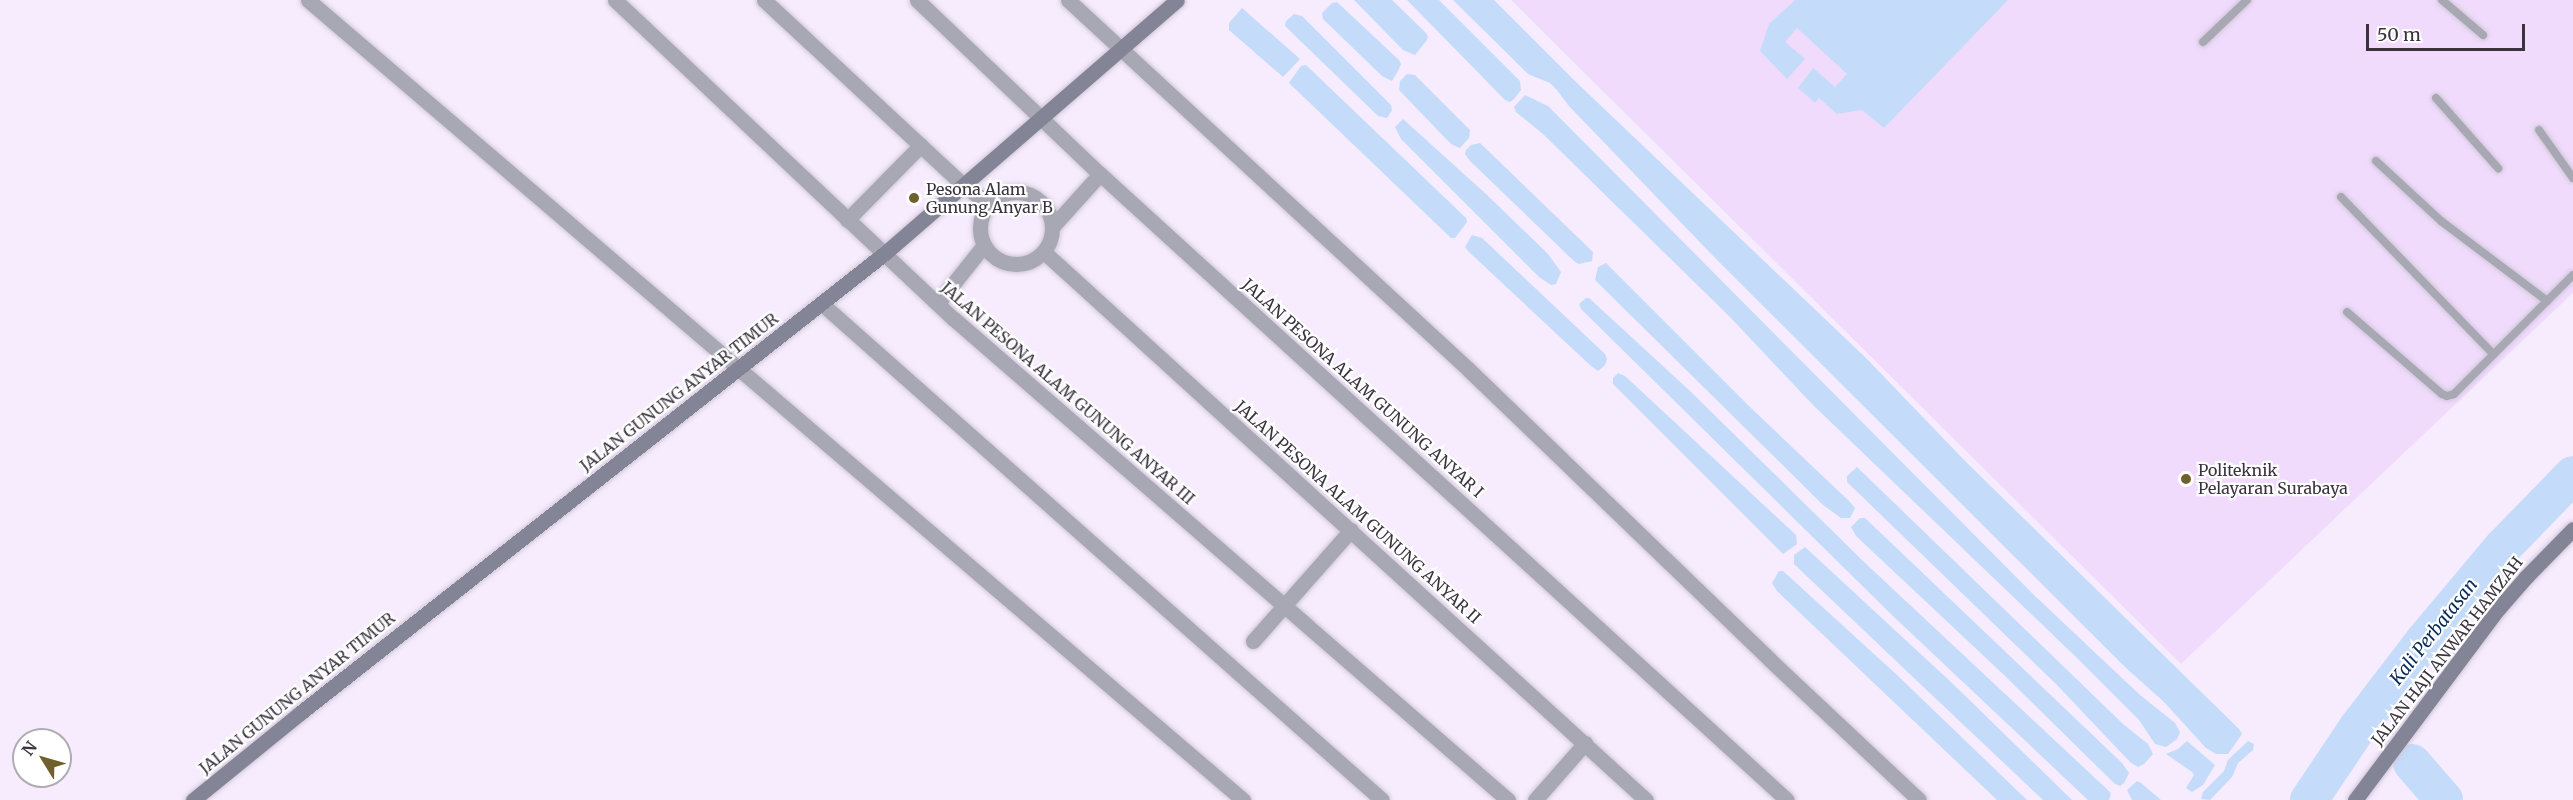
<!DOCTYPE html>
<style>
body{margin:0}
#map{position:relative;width:2573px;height:800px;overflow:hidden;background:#f6ecfd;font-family:Merriweather,serif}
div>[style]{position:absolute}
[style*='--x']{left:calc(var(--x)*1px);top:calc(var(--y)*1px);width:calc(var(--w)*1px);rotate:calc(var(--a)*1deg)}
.built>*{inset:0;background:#f0dbfd}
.water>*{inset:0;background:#c4dbfa}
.river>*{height:38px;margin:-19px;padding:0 19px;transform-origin:19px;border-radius:19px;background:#c4dbfa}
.roads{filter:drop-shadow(0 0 2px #d0c7d7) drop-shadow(0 0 2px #d0c7d7)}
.lane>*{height:8px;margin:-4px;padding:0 4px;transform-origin:4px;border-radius:4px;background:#a7a8b4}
.street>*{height:15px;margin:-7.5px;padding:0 7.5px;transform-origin:7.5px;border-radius:7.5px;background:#a7a8b4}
.street>.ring{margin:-7.5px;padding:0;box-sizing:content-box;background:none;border:15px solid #a7a8b4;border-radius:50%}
.secondary>*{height:15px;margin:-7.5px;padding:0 7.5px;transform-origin:7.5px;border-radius:7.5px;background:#848497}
.dots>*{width:16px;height:16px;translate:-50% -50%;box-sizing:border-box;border:3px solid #fff;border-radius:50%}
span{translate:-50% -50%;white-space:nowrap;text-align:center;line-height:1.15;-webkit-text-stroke:4.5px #fff;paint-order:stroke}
.poi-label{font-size:16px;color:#3a333e}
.left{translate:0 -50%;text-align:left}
.street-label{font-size:16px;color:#3a333e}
.water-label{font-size:18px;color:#062a58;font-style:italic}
.north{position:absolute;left:12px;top:728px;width:60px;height:60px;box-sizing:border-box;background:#fff;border:2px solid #b0adb2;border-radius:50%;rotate:307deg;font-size:16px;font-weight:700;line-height:24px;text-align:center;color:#3a333e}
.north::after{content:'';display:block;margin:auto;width:21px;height:27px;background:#70602e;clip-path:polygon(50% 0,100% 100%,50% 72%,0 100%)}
.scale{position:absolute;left:2366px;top:24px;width:159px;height:27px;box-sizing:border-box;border:3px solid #3a333e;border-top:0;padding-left:8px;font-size:18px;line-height:21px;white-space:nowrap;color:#3a333e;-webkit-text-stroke:4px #fff;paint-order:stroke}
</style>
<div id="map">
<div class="built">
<i style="clip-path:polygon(1511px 0,2573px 0,2573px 293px,2181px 664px)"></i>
</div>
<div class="water">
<i style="clip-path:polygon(1354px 0,1392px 0,1425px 32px,1428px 36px,1427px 40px,1415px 55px,1403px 50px)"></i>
<i style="clip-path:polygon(1407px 0,1439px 0,1520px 81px,1521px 90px,1514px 99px,1510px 102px,1505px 100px)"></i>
<i style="clip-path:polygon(1453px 0,1494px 0,1576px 82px,1866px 358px,1965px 461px,2239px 729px,2242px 734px,2228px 754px,2216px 754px,2206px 748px,2164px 702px,2125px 667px,1718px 261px,1568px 105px,1557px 90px,1550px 83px,1528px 74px)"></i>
<i style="clip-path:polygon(1795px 0,2008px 0,1884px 128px,1862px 110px,1837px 114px,1819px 98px,1815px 103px,1798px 88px,1813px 68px,1835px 87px,1847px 74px,1797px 28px,1785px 42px,1805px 59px,1787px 79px,1760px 51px,1769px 24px)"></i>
<i style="clip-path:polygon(1337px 2px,1399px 60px,1401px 64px,1398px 71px,1392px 81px,1382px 76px,1323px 19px,1322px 13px,1332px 3px)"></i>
<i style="clip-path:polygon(1242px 8px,1300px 59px,1283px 77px,1229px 30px,1229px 23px)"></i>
<i style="clip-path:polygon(1294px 14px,1302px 16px,1391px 105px,1392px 110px,1387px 118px,1378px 116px,1285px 26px,1286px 21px)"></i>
<i style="clip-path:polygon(1306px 65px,1466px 218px,1467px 222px,1455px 238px,1451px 238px,1289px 83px,1301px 66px)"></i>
<i style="clip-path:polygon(1407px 74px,1415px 75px,1470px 130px,1469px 138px,1460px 148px,1451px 144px,1399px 90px,1400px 81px)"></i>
<i style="clip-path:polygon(1525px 95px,1548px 106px,2035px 596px,2140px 695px,2175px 723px,2180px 732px,2177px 739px,2166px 747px,2155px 744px,2139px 720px,2075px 656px,1814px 406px,1729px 316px,1543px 134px,1516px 112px,1514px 107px)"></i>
<i style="clip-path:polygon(1403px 119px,1486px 194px,1548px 254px,1561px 272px,1556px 284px,1551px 285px,1539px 277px,1401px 139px,1395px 127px)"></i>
<i style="clip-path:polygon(1480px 143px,1593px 252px,1592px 261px,1579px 264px,1575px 262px,1470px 161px,1465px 154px,1466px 150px,1471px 145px)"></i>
<i style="clip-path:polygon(1472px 235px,1482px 238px,1605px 354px,1607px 359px,1605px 365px,1598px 371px,1591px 366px,1469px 252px,1465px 247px)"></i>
<i style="clip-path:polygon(1606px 263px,1751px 408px,1850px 502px,1855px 508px,1850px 518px,1841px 518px,1823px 505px,1595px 280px,1598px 267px)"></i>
<i style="clip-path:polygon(1586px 298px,1589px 298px,1690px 391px,1863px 561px,2111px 793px,2109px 800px,2088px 800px,1894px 617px,1581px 309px,1579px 304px)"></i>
<i style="clip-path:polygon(1618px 373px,1625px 376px,1796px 535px,1797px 544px,1783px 554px,1613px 384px,1613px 378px)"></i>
<i style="clip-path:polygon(1857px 467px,2123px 724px,2148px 744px,2153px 754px,2144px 764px,2138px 767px,2130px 762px,2057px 685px,1847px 482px,1847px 476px)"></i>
<i style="clip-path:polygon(1860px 518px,1865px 518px,2122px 763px,2129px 773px,2124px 783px,2120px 786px,2115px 784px,2003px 674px,1856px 536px,1851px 527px)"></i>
<i style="clip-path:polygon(1805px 547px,1952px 683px,2072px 800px,2043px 800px,1915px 679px,1794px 564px,1794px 555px)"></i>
<i style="clip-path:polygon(1779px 571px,1783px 571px,1897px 675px,2027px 800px,1997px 800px,1777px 591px,1772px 583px)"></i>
<i style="clip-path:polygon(2187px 741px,2215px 765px,2203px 785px,2192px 792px,2186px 788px,2194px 775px,2192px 772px,2166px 754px,2178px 749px)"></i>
<i style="clip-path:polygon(2248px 741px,2254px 744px,2253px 750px,2238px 763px,2232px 777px,2210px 800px,2201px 799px,2203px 792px,2224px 771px,2228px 760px)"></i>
<i style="clip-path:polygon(2137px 781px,2141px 783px,2161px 800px,2132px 800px,2127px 790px)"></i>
</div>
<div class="river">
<i style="--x:2412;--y:763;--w:49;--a:49.1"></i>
<i style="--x:2309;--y:800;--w:88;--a:-56.1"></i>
<i style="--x:2358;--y:727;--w:108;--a:-52.5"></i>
<i style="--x:2424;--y:641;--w:123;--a:-50"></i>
<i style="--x:2503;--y:547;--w:100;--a:-45.8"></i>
</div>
<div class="roads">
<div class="lane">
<i style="--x:2442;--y:0;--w:54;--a:40.5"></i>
<i style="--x:2203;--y:42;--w:61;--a:-43.7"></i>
<i style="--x:2436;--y:98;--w:94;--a:48.5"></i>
<i style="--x:2539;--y:130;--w:59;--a:54.7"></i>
<i style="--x:2376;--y:161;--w:88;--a:42.7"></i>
<i style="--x:2441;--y:221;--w:133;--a:37"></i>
<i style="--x:2341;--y:197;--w:219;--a:45.9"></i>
<i style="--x:2347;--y:312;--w:125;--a:40.8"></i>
<i style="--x:2442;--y:394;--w:5;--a:22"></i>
<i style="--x:2447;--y:396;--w:7;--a:-16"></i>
<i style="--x:2454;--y:394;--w:168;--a:-45"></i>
</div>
<div class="street">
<i style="--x:308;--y:0;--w:1231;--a:40.55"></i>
<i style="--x:615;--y:0;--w:465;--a:43.3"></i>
<i style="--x:954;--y:319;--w:734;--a:40.97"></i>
<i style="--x:764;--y:0;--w:270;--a:42.9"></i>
<i style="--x:962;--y:184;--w:34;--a:37"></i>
<i style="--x:917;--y:0;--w:253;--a:43.6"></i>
<i style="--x:1100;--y:174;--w:929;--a:42.34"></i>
<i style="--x:1068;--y:0;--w:544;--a:42.69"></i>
<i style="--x:1468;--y:369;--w:419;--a:43.9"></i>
<i style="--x:1770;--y:660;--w:204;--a:43.2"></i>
<i class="ring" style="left:980px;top:192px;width:57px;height:57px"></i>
<i style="--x:847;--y:220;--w:105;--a:-45.4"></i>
<i style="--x:1053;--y:226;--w:70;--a:-47.9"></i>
<i style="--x:1044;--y:252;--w:814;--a:42.31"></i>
<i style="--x:821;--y:303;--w:749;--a:41.54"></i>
<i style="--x:938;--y:303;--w:74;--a:-51.6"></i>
<i style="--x:1253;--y:641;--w:148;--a:-48.6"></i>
<i style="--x:1535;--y:800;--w:76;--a:-48.7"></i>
</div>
<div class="secondary">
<i style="--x:193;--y:800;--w:138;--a:-39.1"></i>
<i style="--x:300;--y:713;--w:744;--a:-38.18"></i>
<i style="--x:885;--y:253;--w:386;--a:-40.9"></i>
<i style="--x:2355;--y:800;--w:239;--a:-53.2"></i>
<i style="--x:2498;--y:609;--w:43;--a:-48.8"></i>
<i style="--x:2526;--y:577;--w:67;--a:-45.6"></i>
</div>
</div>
<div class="dots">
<i style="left:914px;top:198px;background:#70602e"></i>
<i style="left:2186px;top:479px;background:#70602e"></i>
</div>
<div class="poi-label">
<span class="left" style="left:926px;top:198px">Pesona Alam<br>Gunung Anyar B</span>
<span class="left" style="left:2198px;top:479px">Politeknik<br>Pelayaran Surabaya</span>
</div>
<div class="street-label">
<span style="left:1363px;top:388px;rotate:42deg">JALAN PESONA ALAM GUNUNG ANYAR I</span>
<span style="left:679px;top:392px;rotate:-38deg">JALAN GUNUNG ANYAR TIMUR</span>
<span style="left:1068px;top:393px;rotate:41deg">JALAN PESONA ALAM GUNUNG ANYAR III</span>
<span style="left:1358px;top:512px;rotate:42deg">JALAN PESONA ALAM GUNUNG ANYAR II</span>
<span style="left:2447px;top:651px;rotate:-52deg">JALAN HAJI ANWAR HAMZAH</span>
<span style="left:297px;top:693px;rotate:-39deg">JALAN GUNUNG ANYAR TIMUR</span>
</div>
<div class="water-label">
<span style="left:2434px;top:632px;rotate:-52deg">Kali Perbatasan</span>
</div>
<div class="north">N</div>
<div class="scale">50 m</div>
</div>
